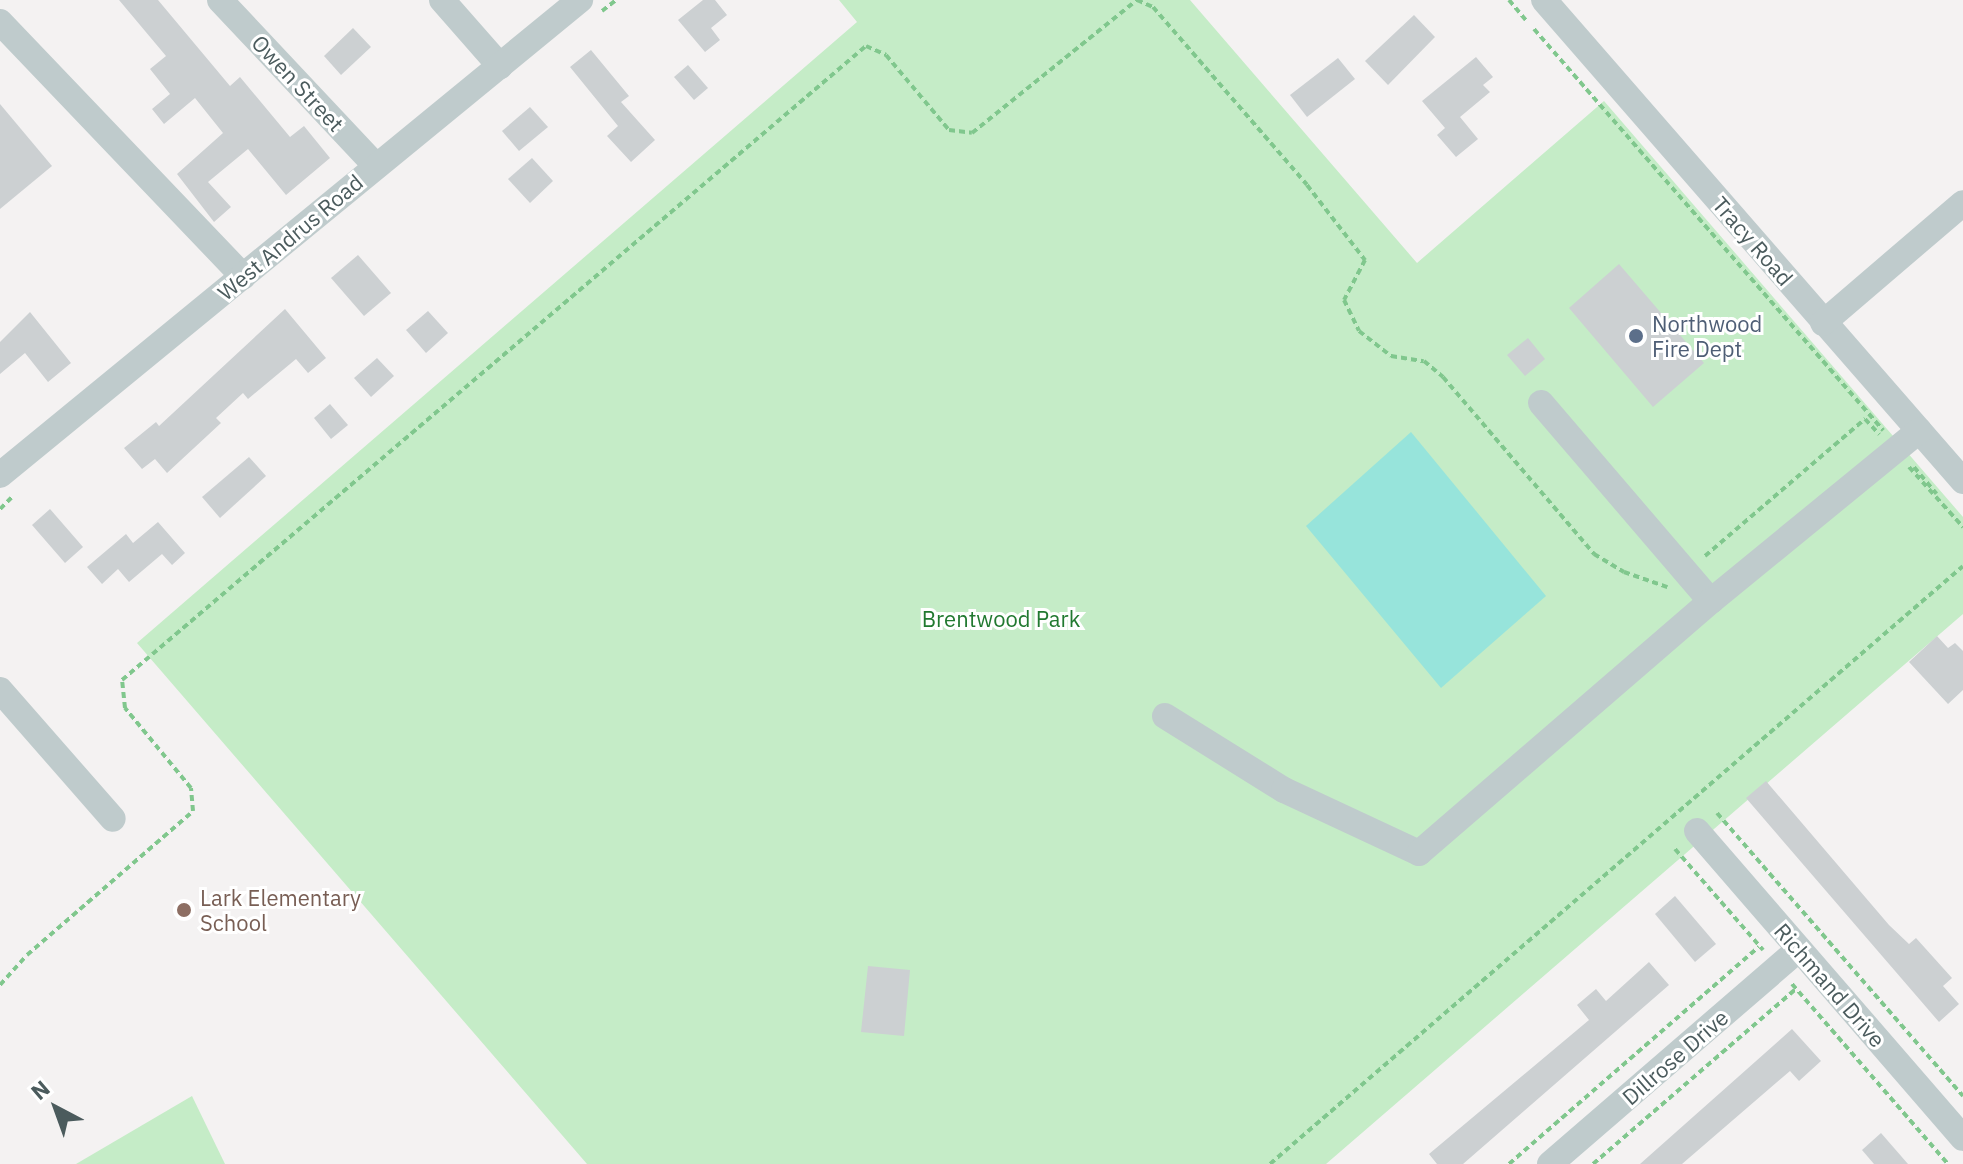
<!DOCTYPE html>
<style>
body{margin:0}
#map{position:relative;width:1963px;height:1164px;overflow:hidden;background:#f4f2f2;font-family:"IBM Plex Sans",sans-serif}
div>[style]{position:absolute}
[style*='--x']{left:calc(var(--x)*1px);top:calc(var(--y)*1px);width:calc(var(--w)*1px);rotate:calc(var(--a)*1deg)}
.green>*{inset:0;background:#c5ecc7}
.water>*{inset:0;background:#97e4db}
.building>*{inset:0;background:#ccd0d2}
.path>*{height:4px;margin-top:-2px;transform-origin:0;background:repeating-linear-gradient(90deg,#80c78d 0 6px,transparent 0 10px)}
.minor>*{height:26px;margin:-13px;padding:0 13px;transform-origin:13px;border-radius:13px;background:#bfcbcc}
.dots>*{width:22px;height:22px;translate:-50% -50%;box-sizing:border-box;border:4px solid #fff;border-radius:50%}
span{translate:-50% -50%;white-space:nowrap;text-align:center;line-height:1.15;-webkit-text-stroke:6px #fff;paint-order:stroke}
.street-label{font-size:22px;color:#4b5b5d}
.service-label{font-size:22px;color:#4e5e75}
.left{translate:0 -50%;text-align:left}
.park-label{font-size:22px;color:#217930}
.education-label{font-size:22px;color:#785e54}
.north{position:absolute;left:16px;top:1068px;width:80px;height:80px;-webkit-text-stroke:6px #fff;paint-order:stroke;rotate:319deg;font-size:22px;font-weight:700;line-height:32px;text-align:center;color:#4b5b5d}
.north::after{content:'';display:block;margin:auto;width:28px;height:36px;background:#4b5b5d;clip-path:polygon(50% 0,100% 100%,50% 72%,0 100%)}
</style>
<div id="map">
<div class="green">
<i style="clip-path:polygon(839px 0,1190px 0,1417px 263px,1604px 101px,1963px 517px,1963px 614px,1326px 1164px,587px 1164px,137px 643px,857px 22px)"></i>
<i style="clip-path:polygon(192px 1096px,225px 1164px,76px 1164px)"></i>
</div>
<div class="water">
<i style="clip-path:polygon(1411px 432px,1546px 596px,1441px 688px,1306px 526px)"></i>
</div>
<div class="building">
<i style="clip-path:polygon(119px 0,158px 0,230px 86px,240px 77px,290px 137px,304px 126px,330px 158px,286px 195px,248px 149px,208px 182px,231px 207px,214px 222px,177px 174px,223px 133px,195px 98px,164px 124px,152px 109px,170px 94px,150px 69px,166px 56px)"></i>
<i style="clip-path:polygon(703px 0,715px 0,727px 15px,711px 28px,720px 40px,705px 52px,678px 20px)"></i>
<i style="clip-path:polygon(1414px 15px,1435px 37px,1388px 85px,1365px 61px)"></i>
<i style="clip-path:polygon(353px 28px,371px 47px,341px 75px,324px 56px)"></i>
<i style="clip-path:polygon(591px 50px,629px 96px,621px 102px,655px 140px,631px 162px,607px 136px,618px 126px,570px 67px)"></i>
<i style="clip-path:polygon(1476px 57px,1493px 77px,1483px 85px,1490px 92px,1460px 117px,1478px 139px,1456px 157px,1437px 135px,1445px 128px,1422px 101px)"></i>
<i style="clip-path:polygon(1338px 58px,1355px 79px,1307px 117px,1290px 95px)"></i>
<i style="clip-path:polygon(688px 65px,708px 88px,694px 100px,674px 77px)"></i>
<i style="clip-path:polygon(0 104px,52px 166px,0 209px)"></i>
<i style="clip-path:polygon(530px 107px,548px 127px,519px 151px,502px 131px)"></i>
<i style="clip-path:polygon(532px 158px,553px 181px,530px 203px,508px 179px)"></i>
<i style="clip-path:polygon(358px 255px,391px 293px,364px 316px,331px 278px)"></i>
<i style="clip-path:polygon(1619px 264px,1704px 363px,1653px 407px,1569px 308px)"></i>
<i style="clip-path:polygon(285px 309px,326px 358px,308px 373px,296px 359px,248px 399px,243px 393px,216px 418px,221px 423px,167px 473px,155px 459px,142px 469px,124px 448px,156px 422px,159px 426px)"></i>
<i style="clip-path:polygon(428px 311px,448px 333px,426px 353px,406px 330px)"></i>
<i style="clip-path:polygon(30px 312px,71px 363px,48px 382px,25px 353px,0 374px,0 342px)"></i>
<i style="clip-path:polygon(1528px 338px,1545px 359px,1525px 376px,1507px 355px)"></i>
<i style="clip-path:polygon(377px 358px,394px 376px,371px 397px,354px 378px)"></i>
<i style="clip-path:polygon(330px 404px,348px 425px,331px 439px,314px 418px)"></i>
<i style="clip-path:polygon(249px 457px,266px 476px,220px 518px,202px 497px)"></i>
<i style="clip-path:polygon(50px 509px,83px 547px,65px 563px,32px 525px)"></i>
<i style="clip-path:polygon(158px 522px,185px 553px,172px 565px,162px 554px,129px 582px,118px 569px,102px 584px,87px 567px,126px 534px,133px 543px)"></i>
<i style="clip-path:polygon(1937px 636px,1948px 648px,1955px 643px,1963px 651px,1963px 690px,1948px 704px,1909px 662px)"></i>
<i style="clip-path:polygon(1766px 781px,1889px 925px,1909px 944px,1916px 938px,1952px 978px,1943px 986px,1959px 1004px,1939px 1022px,1746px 798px)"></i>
<i style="clip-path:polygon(1675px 896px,1716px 944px,1695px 962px,1655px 914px)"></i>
<i style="clip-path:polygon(1649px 962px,1669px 985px,1463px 1164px,1437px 1164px,1429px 1154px,1589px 1020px,1577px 1005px,1596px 989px,1606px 1001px)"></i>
<i style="clip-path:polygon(868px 966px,910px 970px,904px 1036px,861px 1032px)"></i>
<i style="clip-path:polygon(1792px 1029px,1821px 1061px,1799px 1081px,1790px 1071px,1682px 1164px,1640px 1164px)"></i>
<i style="clip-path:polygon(1881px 1133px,1908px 1164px,1874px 1164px,1862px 1150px)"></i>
</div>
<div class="path">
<i style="--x:1509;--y:0;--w:26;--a:50"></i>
<i style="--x:602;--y:11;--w:18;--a:-38"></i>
<i style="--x:1534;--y:29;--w:532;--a:48.97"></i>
<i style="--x:1909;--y:467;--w:81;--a:48"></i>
<i style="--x:1914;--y:467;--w:35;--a:50"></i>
<i style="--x:0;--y:509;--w:17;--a:-45"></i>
<i style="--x:1705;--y:556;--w:211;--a:-40.6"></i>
<i style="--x:1865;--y:419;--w:21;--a:47"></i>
<i style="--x:1717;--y:813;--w:375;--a:49"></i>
<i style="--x:1675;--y:849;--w:134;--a:48.9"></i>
<i style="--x:1792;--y:984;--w:238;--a:49.1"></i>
<i style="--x:0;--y:985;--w:40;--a:-48"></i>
<i style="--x:27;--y:955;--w:220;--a:-40.9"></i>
<i style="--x:193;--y:811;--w:23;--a:-95"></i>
<i style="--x:191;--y:788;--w:104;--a:-129.5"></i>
<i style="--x:125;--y:708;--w:28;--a:-96"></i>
<i style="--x:122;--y:680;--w:977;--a:-40.44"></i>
<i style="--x:866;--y:46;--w:22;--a:24"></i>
<i style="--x:886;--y:55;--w:98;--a:50"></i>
<i style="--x:949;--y:130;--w:23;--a:7"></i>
<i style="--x:972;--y:133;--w:212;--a:-38.9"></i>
<i style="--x:1137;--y:0;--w:17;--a:24"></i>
<i style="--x:1153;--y:7;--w:235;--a:49.1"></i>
<i style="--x:1307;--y:185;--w:95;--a:52.3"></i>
<i style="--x:1365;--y:260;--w:45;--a:117.7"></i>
<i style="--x:1344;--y:300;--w:34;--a:64"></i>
<i style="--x:1359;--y:331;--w:41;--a:38"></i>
<i style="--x:1391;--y:356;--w:33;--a:9"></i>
<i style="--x:1424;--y:361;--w:25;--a:40"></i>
<i style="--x:1443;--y:377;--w:233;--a:49.5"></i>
<i style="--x:1594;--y:554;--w:35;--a:31"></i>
<i style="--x:1624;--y:572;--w:46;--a:19.2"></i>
<i style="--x:1270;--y:1164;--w:915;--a:-40.79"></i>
<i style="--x:1509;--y:1164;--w:331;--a:-41"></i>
<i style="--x:1593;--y:1164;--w:268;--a:-40.8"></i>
</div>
<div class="minor">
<i style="--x:220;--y:0;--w:228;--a:46.8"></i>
<i style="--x:442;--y:0;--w:88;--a:48.7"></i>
<i style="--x:1544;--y:0;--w:638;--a:48.94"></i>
<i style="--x:0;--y:22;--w:352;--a:46.3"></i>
<i style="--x:1823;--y:323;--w:184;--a:-40.6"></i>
<i style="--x:1541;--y:403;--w:261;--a:49.4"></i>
<i style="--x:1711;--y:601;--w:269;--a:-39.3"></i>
<i style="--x:0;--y:475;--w:750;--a:-39.32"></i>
<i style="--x:0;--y:690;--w:171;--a:48.8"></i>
<i style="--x:1165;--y:716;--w:140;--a:31.9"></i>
<i style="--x:1284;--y:790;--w:149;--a:25"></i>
<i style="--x:1419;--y:853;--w:386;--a:-40.8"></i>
<i style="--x:1697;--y:831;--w:406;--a:49.1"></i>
<i style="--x:1550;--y:1164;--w:329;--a:-40.8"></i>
</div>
<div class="dots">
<i style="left:1636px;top:336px;background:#5c6f8a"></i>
<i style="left:184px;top:910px;background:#8d6e63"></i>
</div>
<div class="street-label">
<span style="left:298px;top:83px;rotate:47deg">Owen Street</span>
<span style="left:290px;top:237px;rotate:-40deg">West Andrus Road</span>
<span style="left:1753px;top:241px;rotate:49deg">Tracy Road</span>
<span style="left:1830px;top:985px;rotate:49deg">Richmand Drive</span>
<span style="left:1675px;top:1057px;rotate:-41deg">Dillrose Drive</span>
</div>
<div class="service-label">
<span class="left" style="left:1652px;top:336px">Northwood<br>Fire Dept</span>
</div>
<div class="park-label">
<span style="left:1001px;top:619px">Brentwood Park</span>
</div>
<div class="education-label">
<span class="left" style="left:200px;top:910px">Lark Elementary<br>School</span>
</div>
<div class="north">N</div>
</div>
